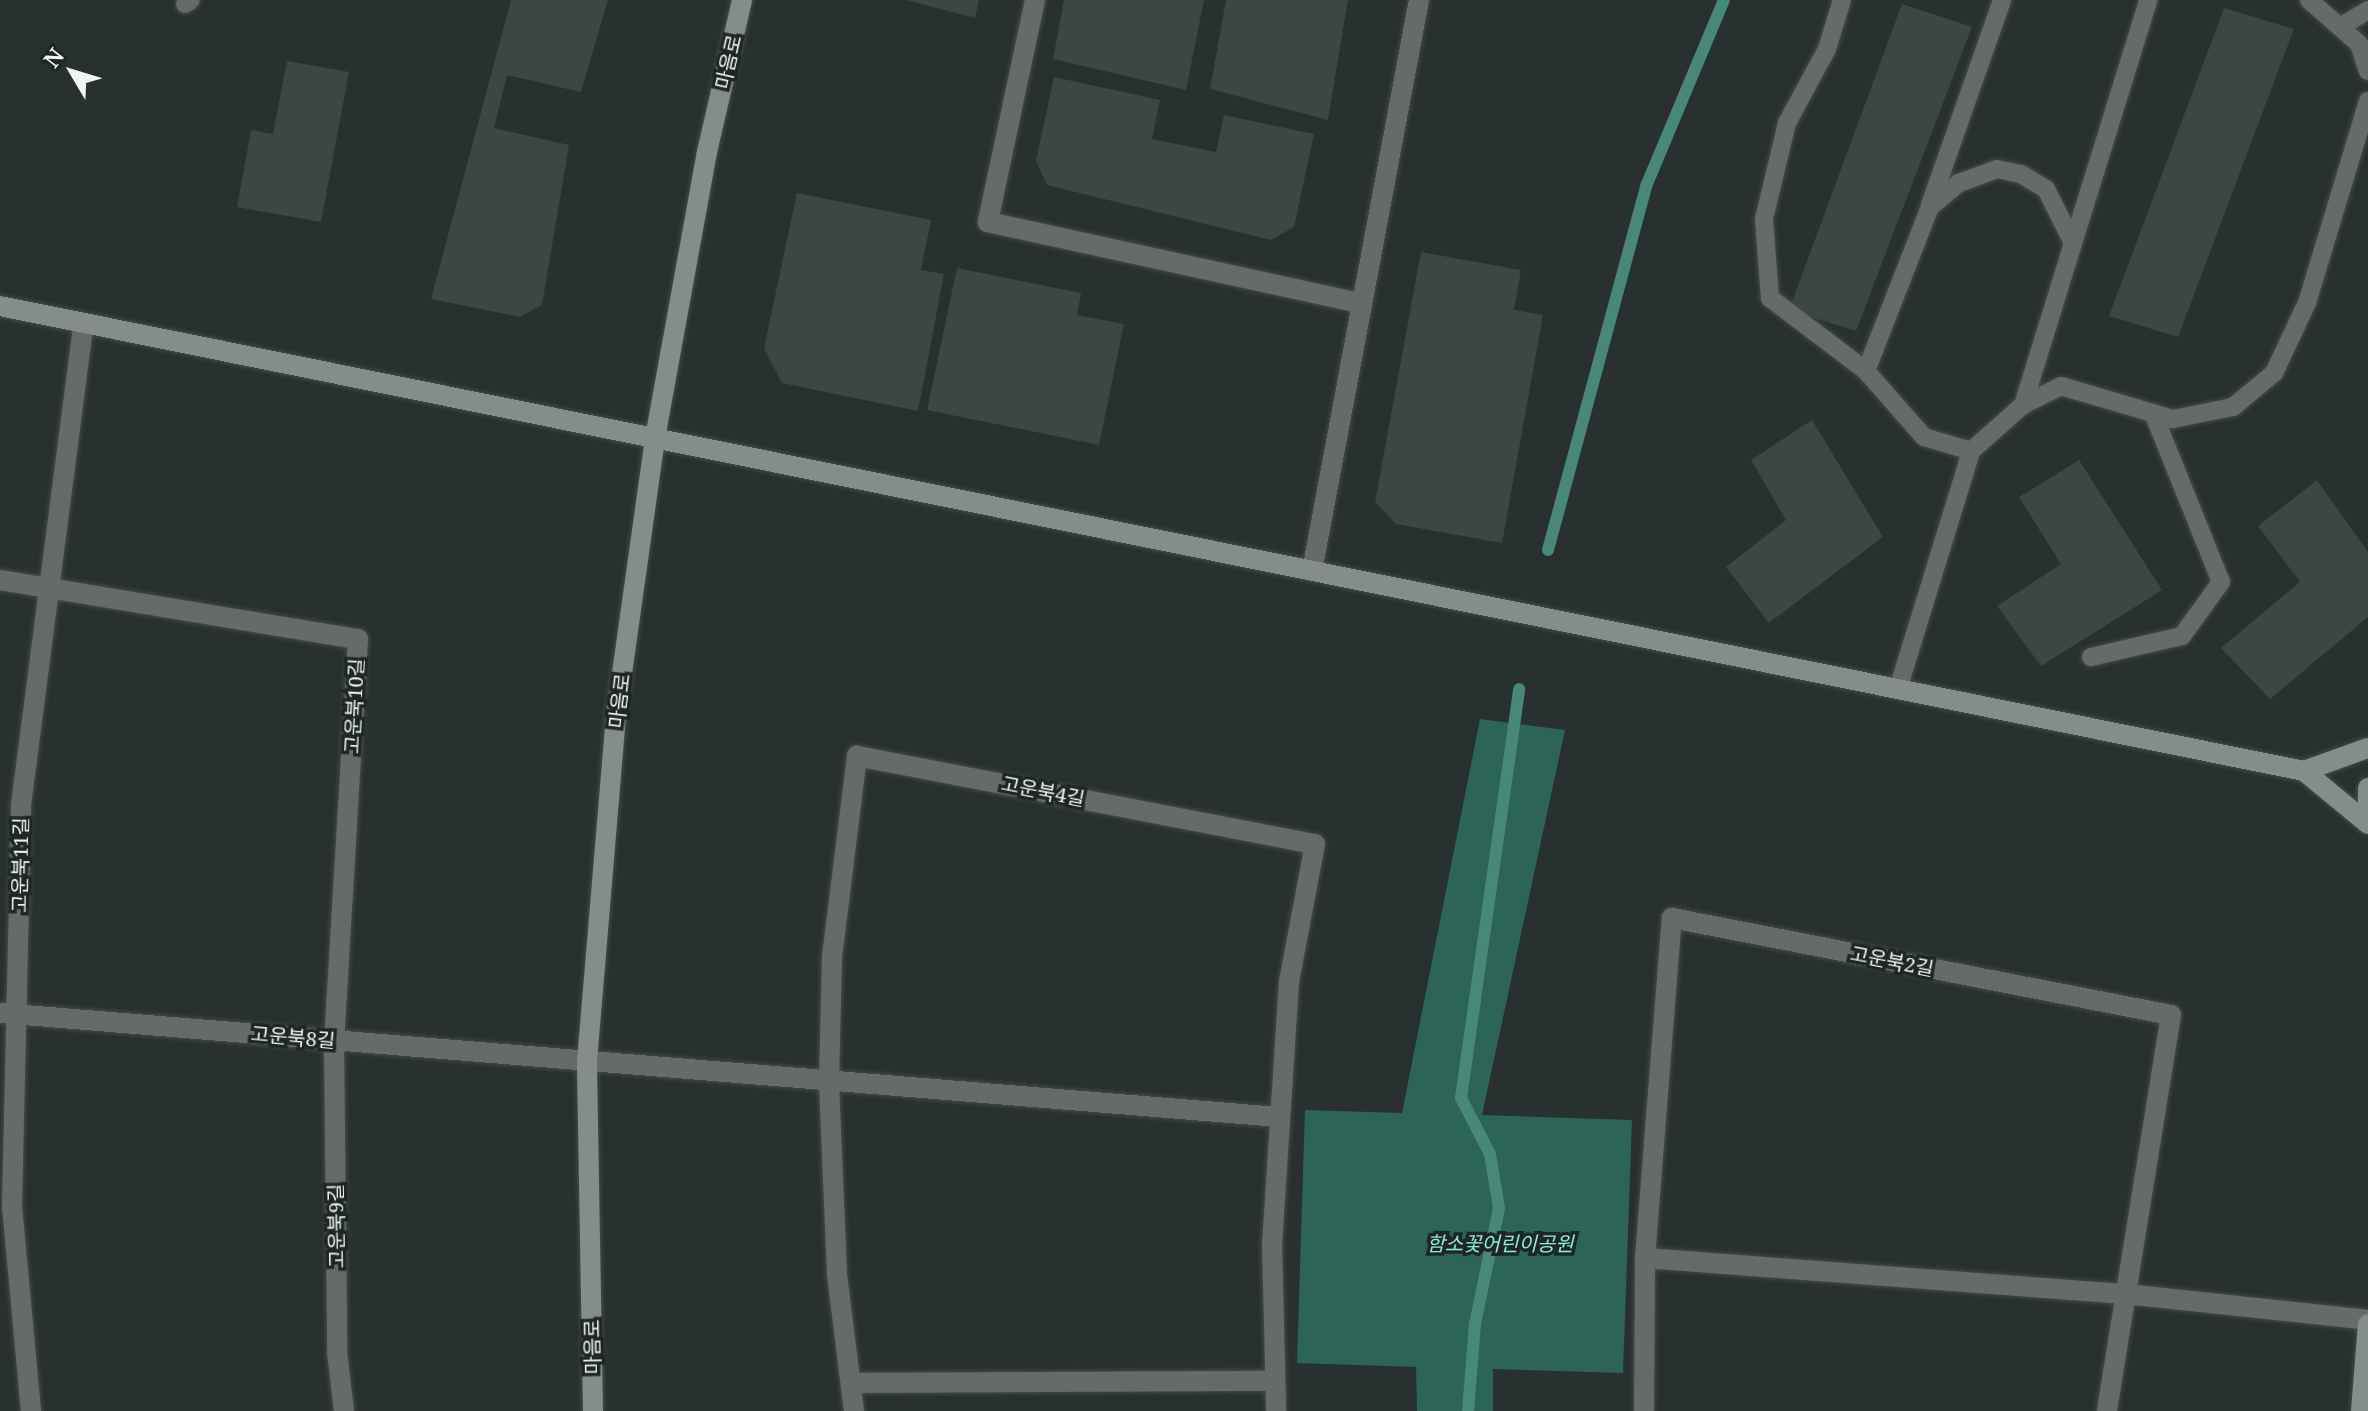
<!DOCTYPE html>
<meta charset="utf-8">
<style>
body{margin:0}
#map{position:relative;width:2368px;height:1411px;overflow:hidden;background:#28312f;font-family:"Noto Serif","Noto Sans KR",serif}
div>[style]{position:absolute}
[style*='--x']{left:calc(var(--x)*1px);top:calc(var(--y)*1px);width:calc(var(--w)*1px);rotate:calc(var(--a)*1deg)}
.green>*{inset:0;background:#2d6458}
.stream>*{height:12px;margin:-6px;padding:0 6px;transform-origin:6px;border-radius:6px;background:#48887a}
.building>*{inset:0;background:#3c4644}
.roads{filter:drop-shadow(0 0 2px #444c4a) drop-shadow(0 0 2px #444c4a)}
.lane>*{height:18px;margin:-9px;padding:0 9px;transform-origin:9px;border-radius:9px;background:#666b6a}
.street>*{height:20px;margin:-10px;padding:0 10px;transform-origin:10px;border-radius:10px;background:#666b6a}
.secondary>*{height:20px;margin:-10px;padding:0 10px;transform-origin:10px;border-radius:10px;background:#858d8a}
span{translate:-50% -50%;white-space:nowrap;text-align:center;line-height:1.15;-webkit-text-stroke:7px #1e2725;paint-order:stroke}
.street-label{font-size:20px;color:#eff5f3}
.park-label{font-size:20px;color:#88ecd6;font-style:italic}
.north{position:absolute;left:32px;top:32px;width:80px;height:80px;-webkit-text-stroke:6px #1e2725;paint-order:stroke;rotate:308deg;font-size:22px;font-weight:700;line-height:32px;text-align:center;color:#eff5f3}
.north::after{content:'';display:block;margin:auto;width:28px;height:36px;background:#eff5f3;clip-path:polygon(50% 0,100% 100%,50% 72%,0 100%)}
</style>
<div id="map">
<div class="green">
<i style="clip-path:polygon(1480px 719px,1565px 730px,1482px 1115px,1632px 1120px,1623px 1373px,1493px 1369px,1493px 1411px,1417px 1411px,1416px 1367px,1297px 1363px,1305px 1110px,1402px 1113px)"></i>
</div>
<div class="stream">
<i style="--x:1548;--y:550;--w:379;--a:-74.9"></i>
<i style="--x:1647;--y:184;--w:199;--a:-67.3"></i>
<i style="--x:1468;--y:1411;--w:87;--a:-85.4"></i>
<i style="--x:1475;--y:1324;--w:118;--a:-78.3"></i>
<i style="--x:1499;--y:1208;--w:55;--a:-99.5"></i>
<i style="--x:1490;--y:1154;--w:63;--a:-117.4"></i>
<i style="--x:1461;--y:1098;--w:413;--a:-81.9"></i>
</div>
<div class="building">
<i style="clip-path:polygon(511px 0,608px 0,581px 92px,507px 75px,494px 128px,569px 145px,542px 305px,520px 317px,431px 299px)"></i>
<i style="clip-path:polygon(906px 0,979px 0,975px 18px)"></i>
<i style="clip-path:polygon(1064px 0,1204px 0,1186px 90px,1053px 59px)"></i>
<i style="clip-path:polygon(1226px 0,1348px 0,1328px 120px,1210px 89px)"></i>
<i style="clip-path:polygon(1902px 4px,1972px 27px,1856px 331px,1789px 310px)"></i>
<i style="clip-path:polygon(2224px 8px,2294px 29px,2178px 337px,2109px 316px)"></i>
<i style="clip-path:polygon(287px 61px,349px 72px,321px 222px,237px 207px,251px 130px,273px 134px)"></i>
<i style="clip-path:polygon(1054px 77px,1160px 100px,1152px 139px,1216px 152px,1224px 115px,1314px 134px,1294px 227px,1271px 240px,1047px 185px,1036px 161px)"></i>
<i style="clip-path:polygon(797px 193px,931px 220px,921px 270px,944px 274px,918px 411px,782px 383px,764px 348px)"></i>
<i style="clip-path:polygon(1421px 252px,1521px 270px,1514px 310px,1543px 315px,1502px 543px,1396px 524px,1375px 502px)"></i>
<i style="clip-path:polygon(957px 268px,1081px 293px,1077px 315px,1124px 324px,1099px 445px,927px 410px)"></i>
<i style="clip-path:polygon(1812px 420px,1883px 537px,1769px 623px,1726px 567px,1786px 520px,1751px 460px)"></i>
<i style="clip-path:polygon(2079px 460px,2162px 590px,2041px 666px,1997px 606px,2061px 564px,2019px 497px)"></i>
<i style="clip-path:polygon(2317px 480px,2368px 552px,2368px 617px,2270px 699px,2221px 648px,2300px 582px,2258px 526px)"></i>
</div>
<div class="roads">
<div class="lane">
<i style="--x:1842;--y:0;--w:51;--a:107"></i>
<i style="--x:1827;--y:49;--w:84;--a:118.4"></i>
<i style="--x:1787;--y:123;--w:99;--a:103.5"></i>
<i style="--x:1764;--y:219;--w:79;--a:85.7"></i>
<i style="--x:1770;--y:298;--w:121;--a:37.2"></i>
<i style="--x:1866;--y:371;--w:88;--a:48.7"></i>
<i style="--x:1924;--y:437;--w:49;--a:16.6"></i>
<i style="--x:1971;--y:451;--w:69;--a:-41.5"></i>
<i style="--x:2023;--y:405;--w:42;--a:-26.6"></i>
<i style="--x:2061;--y:386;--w:117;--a:16.4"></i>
<i style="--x:2173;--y:419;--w:61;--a:-11.3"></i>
<i style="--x:2233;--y:407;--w:53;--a:-39.7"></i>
<i style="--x:2274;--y:373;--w:77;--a:-64.8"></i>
<i style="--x:2307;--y:303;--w:211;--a:-73.2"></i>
<i style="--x:2309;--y:0;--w:67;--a:41.3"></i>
<i style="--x:2359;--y:44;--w:28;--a:72"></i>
<i style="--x:185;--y:4;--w:7;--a:-34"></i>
<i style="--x:2340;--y:27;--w:33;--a:-31"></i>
<i style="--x:1930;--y:205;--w:217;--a:-70.6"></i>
<i style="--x:1866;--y:371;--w:176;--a:-68.7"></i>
<i style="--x:1930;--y:207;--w:38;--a:-40"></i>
<i style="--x:1959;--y:183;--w:40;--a:-20.2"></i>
<i style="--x:1997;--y:169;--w:25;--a:12"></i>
<i style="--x:2021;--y:174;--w:29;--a:31"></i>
<i style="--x:2046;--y:189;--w:60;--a:63.4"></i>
<i style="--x:2023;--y:405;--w:424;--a:-72.8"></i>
<i style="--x:2091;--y:657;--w:93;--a:-13"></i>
<i style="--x:2182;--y:636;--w:67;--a:-54.2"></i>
<i style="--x:2221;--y:582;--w:182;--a:-111.9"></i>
<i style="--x:1898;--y:689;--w:249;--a:-72.9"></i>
</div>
<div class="street">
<i style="--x:1035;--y:0;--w:227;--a:102"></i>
<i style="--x:988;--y:222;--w:382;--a:12.3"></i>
<i style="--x:1312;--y:571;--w:581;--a:-79.39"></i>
<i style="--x:0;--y:580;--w:363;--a:9.4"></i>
<i style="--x:358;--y:639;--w:402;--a:93.4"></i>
<i style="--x:334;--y:1040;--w:312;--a:89.4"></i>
<i style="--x:337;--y:1352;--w:59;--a:83.2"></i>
<i style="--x:0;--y:1013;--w:1283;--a:4.65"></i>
<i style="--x:1645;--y:1258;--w:482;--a:4.3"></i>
<i style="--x:2126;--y:1294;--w:243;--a:6.1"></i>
<i style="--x:851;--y:1383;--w:424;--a:-0.3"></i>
<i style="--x:31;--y:1411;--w:205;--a:-95.3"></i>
<i style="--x:12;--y:1207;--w:402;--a:-88.7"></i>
<i style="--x:21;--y:805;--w:486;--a:-82.6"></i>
<i style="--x:854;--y:1411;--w:138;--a:-97.1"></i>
<i style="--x:837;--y:1274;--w:193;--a:-92.4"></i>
<i style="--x:829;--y:1081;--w:124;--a:-88.6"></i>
<i style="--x:832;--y:957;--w:203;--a:-82.9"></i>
<i style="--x:857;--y:756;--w:466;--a:10.9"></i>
<i style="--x:1315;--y:844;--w:140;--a:100.7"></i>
<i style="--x:1289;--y:982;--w:261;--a:93.7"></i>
<i style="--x:1272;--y:1242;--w:169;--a:88.6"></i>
<i style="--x:1644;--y:1411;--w:153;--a:-89.6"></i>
<i style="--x:1645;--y:1258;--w:341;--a:-85.5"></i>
<i style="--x:1672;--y:918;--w:508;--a:11"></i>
<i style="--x:2171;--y:1015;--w:401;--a:99.2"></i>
</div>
<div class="secondary">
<i style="--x:0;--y:306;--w:2350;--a:11.41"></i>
<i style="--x:2304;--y:771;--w:83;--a:39.6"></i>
<i style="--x:2304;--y:771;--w:68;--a:-19.8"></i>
<i style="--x:2368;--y:788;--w:18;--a:90"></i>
<i style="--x:593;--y:1411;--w:350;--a:-91"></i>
<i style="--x:587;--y:1061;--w:346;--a:-85.2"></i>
<i style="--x:616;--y:716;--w:281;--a:-82"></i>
<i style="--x:655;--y:438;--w:291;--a:-79.7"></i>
<i style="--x:707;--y:152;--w:156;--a:-77"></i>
<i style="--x:2361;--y:1411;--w:87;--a:-85.4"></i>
</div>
</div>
<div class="street-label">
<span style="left:728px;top:62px;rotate:-77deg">마음로</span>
<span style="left:619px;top:701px;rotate:-83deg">마음로</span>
<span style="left:354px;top:706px;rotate:-87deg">고운북10길</span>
<span style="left:1043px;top:791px;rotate:11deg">고운북4길</span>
<span style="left:20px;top:865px;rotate:-89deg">고운북11길</span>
<span style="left:1892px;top:961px;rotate:11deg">고운북2길</span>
<span style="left:293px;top:1037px;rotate:5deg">고운북8길</span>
<span style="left:336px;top:1226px;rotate:-91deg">고운북9길</span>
<span style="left:592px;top:1347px;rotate:-91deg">마음로</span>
</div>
<div class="park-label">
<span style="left:1500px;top:1243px">함소꽃어린이공원</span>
</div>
<div class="north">N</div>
</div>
